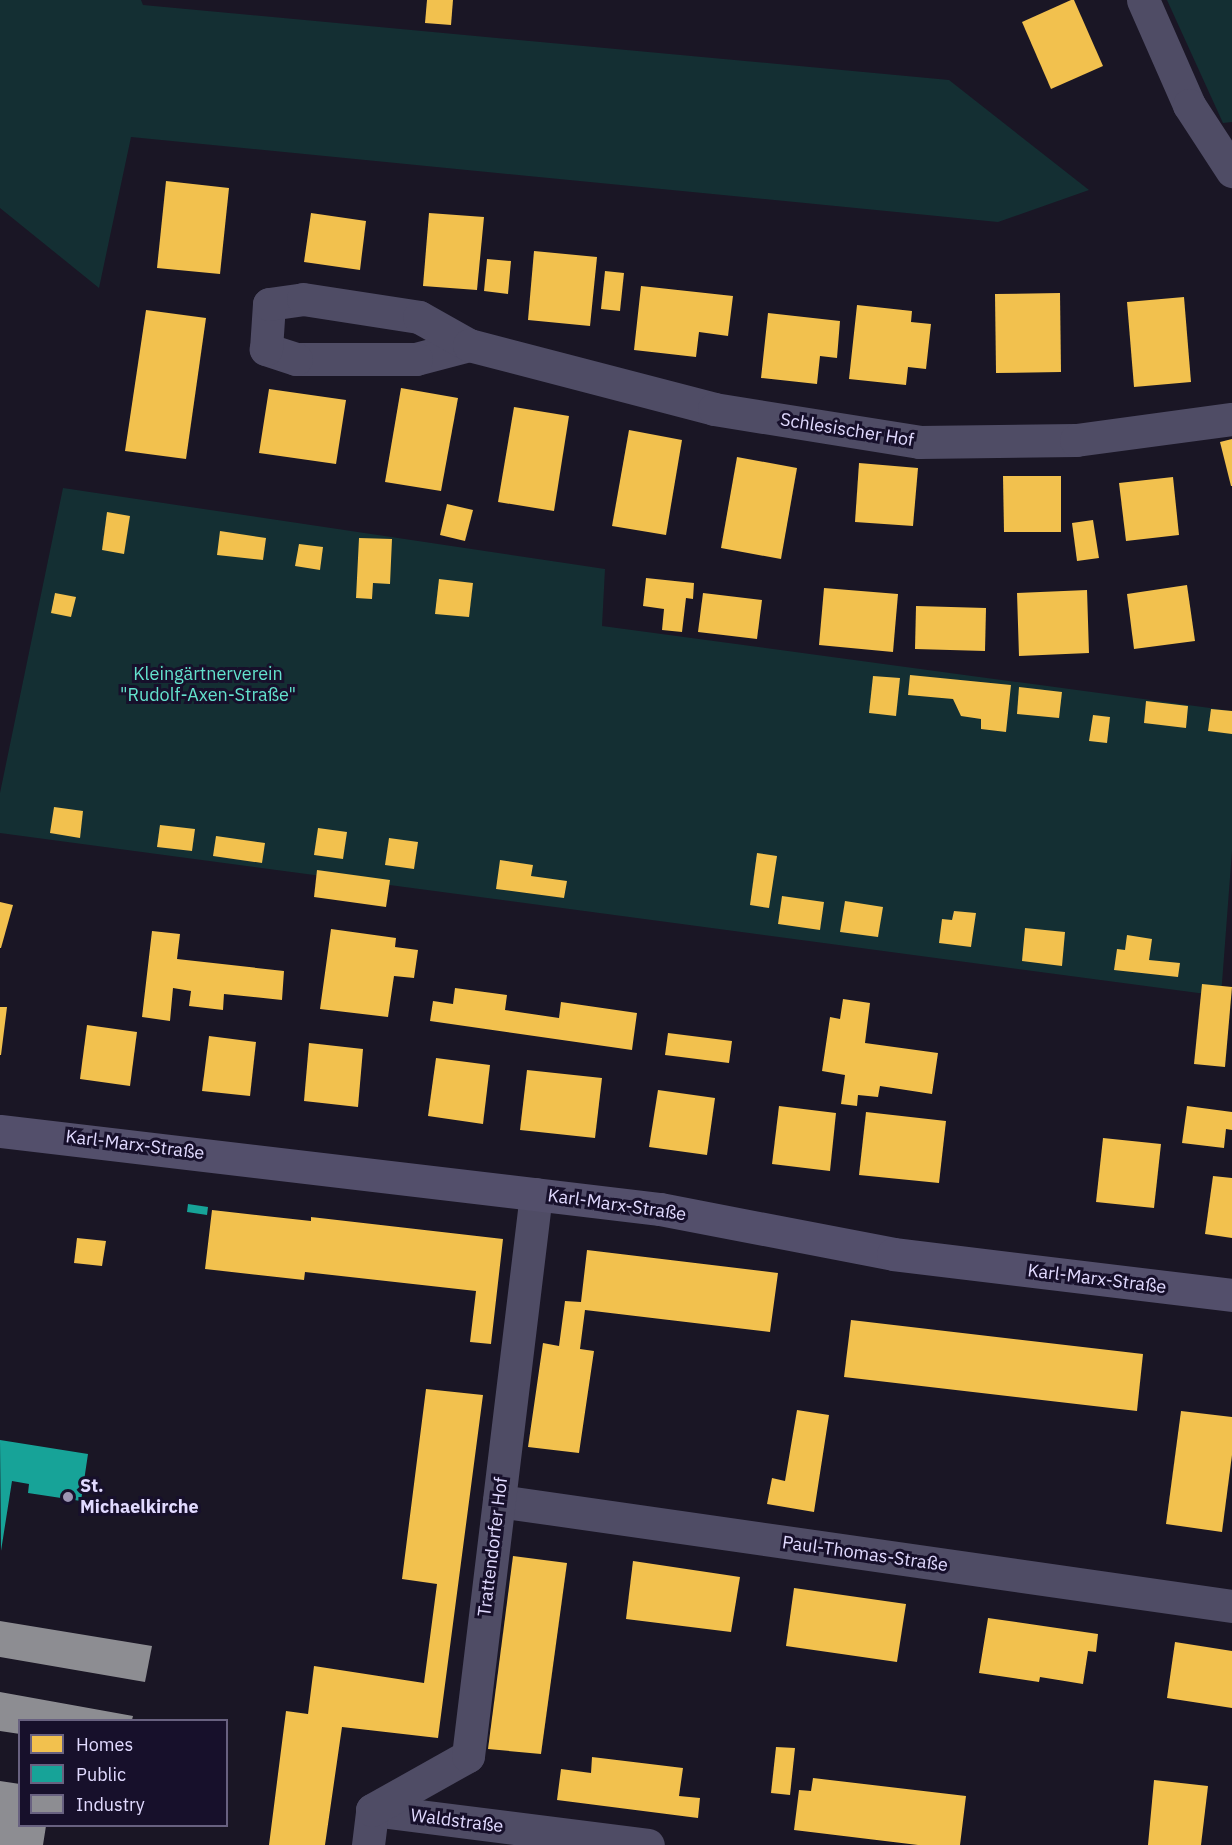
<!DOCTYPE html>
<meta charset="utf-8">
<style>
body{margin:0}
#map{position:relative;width:1232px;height:1845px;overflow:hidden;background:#1a1625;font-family:"IBM Plex Sans",sans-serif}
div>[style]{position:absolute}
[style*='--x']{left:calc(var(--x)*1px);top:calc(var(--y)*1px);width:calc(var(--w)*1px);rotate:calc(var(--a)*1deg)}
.green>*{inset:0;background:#142f33}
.homes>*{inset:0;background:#f2c14e}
.public>*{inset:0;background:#17a398}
.industry>*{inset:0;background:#8d8d92}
.minor>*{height:33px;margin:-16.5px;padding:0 16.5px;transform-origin:16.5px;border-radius:16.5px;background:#4f4c65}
.secondary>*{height:33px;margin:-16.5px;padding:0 16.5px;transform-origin:16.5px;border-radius:16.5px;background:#534f6b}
.dots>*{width:16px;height:16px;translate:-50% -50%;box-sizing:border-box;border:3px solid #17102b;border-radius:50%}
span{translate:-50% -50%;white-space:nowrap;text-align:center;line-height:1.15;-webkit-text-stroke:6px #17102b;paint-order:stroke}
.street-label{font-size:18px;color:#e1daff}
.park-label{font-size:18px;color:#63e2cd}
.poi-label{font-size:18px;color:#e1daff;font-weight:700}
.left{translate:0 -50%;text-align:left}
.legend{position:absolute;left:18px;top:1719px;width:210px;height:108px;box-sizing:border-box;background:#17102b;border:2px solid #686180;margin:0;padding:8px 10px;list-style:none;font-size:18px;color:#e1daff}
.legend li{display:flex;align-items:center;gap:12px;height:30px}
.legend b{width:30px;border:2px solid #686180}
</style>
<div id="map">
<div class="green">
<i style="clip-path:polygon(0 0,141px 0,143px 5px,949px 80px,1089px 190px,998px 222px,131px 137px,99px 288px,0 208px)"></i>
<i style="clip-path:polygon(1167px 0,1232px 0,1232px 122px,1223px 123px)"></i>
<i style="clip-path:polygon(63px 488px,605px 569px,602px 626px,1232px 711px,1232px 851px,1221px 996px,0 833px,0 793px)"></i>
</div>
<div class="homes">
<i style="clip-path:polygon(427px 0,453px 0,451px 25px,425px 23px)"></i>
<i style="clip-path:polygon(1071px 0,1074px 0,1103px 66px,1051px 89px,1022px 22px)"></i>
<i style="clip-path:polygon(166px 181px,229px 188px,220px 274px,157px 268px)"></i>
<i style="clip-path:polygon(311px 213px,366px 221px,360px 270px,304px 262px)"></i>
<i style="clip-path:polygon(429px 213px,484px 217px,477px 290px,423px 286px)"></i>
<i style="clip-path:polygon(534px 251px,597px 257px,590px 326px,528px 320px)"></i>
<i style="clip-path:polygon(487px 259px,511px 261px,508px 294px,484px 291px)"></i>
<i style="clip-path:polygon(605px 271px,624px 273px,620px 311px,601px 309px)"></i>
<i style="clip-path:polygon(641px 286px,733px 296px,728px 336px,699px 332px,696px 357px,634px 350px)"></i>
<i style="clip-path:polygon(1060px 293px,1061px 372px,996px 373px,995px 294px)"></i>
<i style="clip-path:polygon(1184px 297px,1191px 382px,1134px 387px,1127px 302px)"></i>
<i style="clip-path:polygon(857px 305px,912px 311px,911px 322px,931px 324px,926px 369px,908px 367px,906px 385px,849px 379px)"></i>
<i style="clip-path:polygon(146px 310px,206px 318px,186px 459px,125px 451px)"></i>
<i style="clip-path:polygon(768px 313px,840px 321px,837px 358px,820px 356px,817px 384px,761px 378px)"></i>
<i style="clip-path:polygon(401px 388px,458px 398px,441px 491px,385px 482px)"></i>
<i style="clip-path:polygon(269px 389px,346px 400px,336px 464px,259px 453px)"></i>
<i style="clip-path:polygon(514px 407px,569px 416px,554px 511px,498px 502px)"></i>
<i style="clip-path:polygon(629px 430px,682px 440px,666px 535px,612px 526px)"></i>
<i style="clip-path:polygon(1232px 439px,1232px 486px,1231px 486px,1220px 442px)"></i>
<i style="clip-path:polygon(737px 457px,797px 468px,781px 559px,721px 548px)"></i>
<i style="clip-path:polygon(859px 463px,918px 468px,913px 526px,855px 522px)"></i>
<i style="clip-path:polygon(1003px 476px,1061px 476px,1061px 532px,1004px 532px)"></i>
<i style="clip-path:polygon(1173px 477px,1179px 535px,1126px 541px,1119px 483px)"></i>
<i style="clip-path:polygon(447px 504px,473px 510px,465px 541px,440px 535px)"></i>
<i style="clip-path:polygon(107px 512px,130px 516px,124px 554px,102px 550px)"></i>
<i style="clip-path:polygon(1093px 520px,1099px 558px,1077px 561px,1072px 523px)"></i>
<i style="clip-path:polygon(220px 531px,266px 538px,263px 560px,217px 555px)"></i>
<i style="clip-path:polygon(359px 538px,392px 539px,390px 584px,373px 583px,372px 599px,356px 598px)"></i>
<i style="clip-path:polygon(299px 544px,323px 547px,320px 570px,295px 566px)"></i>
<i style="clip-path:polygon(646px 578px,694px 583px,693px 599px,686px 598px,682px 632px,662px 630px,664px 609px,643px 606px)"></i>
<i style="clip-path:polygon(439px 579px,473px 583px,469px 617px,435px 614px)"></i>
<i style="clip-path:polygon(1187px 585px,1195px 641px,1134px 649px,1127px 594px)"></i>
<i style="clip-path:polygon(824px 588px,898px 594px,893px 652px,819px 645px)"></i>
<i style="clip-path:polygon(1087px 590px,1089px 653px,1019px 656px,1017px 593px)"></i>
<i style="clip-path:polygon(55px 593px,76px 597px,71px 617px,51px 613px)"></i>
<i style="clip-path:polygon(703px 593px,762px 600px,757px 639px,698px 632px)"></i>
<i style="clip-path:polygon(916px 606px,986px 608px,985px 651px,915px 649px)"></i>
<i style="clip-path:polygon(910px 675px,1011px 685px,1006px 732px,981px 729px,981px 719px,961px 716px,953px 699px,908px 695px)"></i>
<i style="clip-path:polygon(873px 676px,900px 678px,896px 716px,869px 713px)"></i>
<i style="clip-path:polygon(1019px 687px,1062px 692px,1059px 718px,1017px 714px)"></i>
<i style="clip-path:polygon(1146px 701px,1188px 706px,1186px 728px,1144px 723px)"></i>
<i style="clip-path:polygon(1211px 709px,1232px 711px,1232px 734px,1208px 731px)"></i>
<i style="clip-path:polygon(1093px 715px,1110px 717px,1107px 743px,1089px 741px)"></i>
<i style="clip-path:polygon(54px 807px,83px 811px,80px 838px,50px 833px)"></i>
<i style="clip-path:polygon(160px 825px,195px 829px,192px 851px,157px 847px)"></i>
<i style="clip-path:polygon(318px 828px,347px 832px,343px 859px,314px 855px)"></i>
<i style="clip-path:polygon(216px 836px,265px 843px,262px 863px,213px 856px)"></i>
<i style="clip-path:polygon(389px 838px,418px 842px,414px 869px,385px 865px)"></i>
<i style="clip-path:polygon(757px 853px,777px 856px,769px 908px,750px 905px)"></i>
<i style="clip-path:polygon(500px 860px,533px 865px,531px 876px,567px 881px,564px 898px,496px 889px)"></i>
<i style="clip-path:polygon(317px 870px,390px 880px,386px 907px,314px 897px)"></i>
<i style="clip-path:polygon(782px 896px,824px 902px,820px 930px,778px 924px)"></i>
<i style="clip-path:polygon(845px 901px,883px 907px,878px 937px,840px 932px)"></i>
<i style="clip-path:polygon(0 902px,13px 905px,1px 948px,0 948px)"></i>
<i style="clip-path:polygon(954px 911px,976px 913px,971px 947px,939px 943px,942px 919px,952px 920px)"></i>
<i style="clip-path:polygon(1025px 928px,1065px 932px,1062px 966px,1022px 961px)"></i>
<i style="clip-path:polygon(331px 929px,396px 938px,395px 947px,418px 950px,414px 978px,394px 976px,388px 1017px,320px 1009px)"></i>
<i style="clip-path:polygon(152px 931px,180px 934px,177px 959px,284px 971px,282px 1000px,224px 994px,223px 1010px,189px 1006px,191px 991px,173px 988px,170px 1021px,142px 1017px)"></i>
<i style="clip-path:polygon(1127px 935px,1152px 939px,1149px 960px,1180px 963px,1178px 977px,1114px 970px,1117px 949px,1125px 950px)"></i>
<i style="clip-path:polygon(1202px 984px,1232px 987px,1225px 1067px,1194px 1064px)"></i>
<i style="clip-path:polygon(455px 988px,507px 995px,505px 1010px,559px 1018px,561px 1002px,637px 1013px,632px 1050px,430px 1021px,433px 1001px,453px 1004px)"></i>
<i style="clip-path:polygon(843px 999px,870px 1003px,865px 1043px,938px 1053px,932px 1094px,880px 1086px,878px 1097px,858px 1095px,857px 1106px,841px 1104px,845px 1075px,822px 1071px,830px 1017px,840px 1019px)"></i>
<i style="clip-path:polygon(0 1007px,7px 1007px,1px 1055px,0 1055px)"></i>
<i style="clip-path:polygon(87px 1025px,137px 1032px,130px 1086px,80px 1079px)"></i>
<i style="clip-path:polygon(668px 1033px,732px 1041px,729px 1063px,665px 1055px)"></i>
<i style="clip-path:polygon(209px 1036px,256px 1042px,250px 1096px,202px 1091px)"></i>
<i style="clip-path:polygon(309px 1043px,363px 1049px,358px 1107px,304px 1101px)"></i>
<i style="clip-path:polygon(436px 1058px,490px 1065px,483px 1124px,428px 1116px)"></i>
<i style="clip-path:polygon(527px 1070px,602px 1078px,595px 1138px,520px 1130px)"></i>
<i style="clip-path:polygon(658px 1090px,715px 1098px,707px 1155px,649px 1147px)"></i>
<i style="clip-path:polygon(779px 1106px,836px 1113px,830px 1171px,772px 1164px)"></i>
<i style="clip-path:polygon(1187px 1106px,1232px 1112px,1232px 1130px,1226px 1129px,1224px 1148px,1182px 1143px)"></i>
<i style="clip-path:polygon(866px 1112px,946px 1121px,939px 1183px,859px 1175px)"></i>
<i style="clip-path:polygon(1103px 1138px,1161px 1144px,1154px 1208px,1096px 1202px)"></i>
<i style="clip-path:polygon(1213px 1176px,1232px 1178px,1232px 1238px,1205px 1234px)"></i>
<i style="clip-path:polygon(212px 1210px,311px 1221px,311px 1217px,503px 1239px,491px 1344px,470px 1342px,476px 1291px,305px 1272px,304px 1280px,205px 1269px)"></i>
<i style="clip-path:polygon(77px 1238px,106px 1241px,102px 1266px,74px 1263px)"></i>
<i style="clip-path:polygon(587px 1250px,778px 1273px,770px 1332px,585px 1310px,580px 1349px,594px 1351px,579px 1453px,528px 1447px,543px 1343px,559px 1346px,565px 1301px,581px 1302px)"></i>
<i style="clip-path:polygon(851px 1320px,1143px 1354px,1137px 1411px,844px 1377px)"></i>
<i style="clip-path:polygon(426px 1389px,483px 1395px,438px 1738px,342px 1727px,325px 1845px,269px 1845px,286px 1711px,308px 1714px,314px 1666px,424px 1683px,437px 1584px,402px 1579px)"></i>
<i style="clip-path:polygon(797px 1410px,829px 1415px,814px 1512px,767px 1504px,772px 1478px,785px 1481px)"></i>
<i style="clip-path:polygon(1181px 1411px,1232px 1417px,1232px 1455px,1222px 1532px,1166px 1524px)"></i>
<i style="clip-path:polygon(513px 1556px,567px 1563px,541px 1754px,488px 1749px)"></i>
<i style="clip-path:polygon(633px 1561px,740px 1577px,731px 1632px,626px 1619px)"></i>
<i style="clip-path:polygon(794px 1588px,906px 1604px,897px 1662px,786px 1646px)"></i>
<i style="clip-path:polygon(988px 1618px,1098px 1634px,1096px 1652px,1088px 1651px,1083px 1684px,1040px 1677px,1039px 1682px,979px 1673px)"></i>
<i style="clip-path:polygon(1175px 1642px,1232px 1651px,1232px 1708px,1167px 1698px)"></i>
<i style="clip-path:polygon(776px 1747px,795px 1748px,790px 1795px,771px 1793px)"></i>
<i style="clip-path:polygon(592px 1757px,683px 1768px,679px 1796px,700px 1798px,698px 1818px,557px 1800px,561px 1769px,591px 1773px)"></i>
<i style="clip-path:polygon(813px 1778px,966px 1796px,960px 1845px,918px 1845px,794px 1830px,799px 1790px,811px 1791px)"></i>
<i style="clip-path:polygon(1154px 1780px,1208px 1786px,1201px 1845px,1148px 1845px)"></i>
</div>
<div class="public">
<i style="clip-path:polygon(188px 1204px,208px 1207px,207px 1215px,187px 1212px)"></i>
<i style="clip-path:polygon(0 1440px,88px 1454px,81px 1501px,28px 1493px,29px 1484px,12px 1481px,1px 1551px)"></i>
</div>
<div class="industry">
<i style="clip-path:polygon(0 1621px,152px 1646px,145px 1682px,0 1657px)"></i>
<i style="clip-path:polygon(0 1692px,133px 1716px,132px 1720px,20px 1720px,20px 1734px,0 1731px)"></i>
<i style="clip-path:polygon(0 1781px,20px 1784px,20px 1826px,46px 1826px,43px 1845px,0 1845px)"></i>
</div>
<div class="minor">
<i style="--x:1143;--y:0;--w:115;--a:66.3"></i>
<i style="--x:1189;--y:105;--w:79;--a:56.9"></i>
<i style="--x:469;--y:345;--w:55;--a:165.2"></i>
<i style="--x:416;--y:359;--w:120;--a:180"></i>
<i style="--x:296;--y:359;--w:32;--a:-162"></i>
<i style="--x:266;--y:349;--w:45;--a:-86.2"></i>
<i style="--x:269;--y:304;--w:34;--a:-8"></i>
<i style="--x:303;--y:299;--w:117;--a:8.8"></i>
<i style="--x:419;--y:317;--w:57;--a:29.2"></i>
<i style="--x:469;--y:345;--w:253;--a:14.6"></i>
<i style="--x:714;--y:409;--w:208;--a:9.1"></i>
<i style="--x:919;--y:442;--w:157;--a:-0.7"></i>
<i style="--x:1076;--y:440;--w:157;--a:-7.7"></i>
<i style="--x:499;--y:1501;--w:740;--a:8.15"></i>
<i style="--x:372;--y:1810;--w:278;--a:7.2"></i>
<i style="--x:368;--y:1845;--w:35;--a:-83"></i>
<i style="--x:372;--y:1810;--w:110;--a:-29.4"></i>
<i style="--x:468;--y:1756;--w:566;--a:-83.1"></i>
</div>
<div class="secondary">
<i style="--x:0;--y:1131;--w:665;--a:6.74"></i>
<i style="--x:660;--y:1209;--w:237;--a:10.9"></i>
<i style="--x:893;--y:1254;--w:341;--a:6.9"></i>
</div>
<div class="dots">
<i style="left:68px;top:1497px;background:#9b95b3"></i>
</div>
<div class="street-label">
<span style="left:847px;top:430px;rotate:9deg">Schlesischer Hof</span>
<span style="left:135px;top:1145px;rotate:7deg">Karl-Marx-Straße</span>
<span style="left:617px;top:1205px;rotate:8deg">Karl-Marx-Straße</span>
<span style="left:1097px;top:1279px;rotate:7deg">Karl-Marx-Straße</span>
<span style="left:493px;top:1547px;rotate:-83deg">Trattendorfer Hof</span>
<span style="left:865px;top:1554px;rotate:8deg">Paul-Thomas-Straße</span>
<span style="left:457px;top:1821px;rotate:7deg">Waldstraße</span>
</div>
<div class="park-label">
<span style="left:208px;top:685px">Kleingärtnerverein<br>"Rudolf-Axen-Straße"</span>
</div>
<div class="poi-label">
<span class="left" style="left:80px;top:1497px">St.<br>Michaelkirche</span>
</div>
<ul class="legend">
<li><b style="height:16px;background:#f2c14e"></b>Homes</li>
<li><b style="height:16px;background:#17a398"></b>Public</li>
<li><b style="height:16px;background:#8d8d92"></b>Industry</li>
</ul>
</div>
